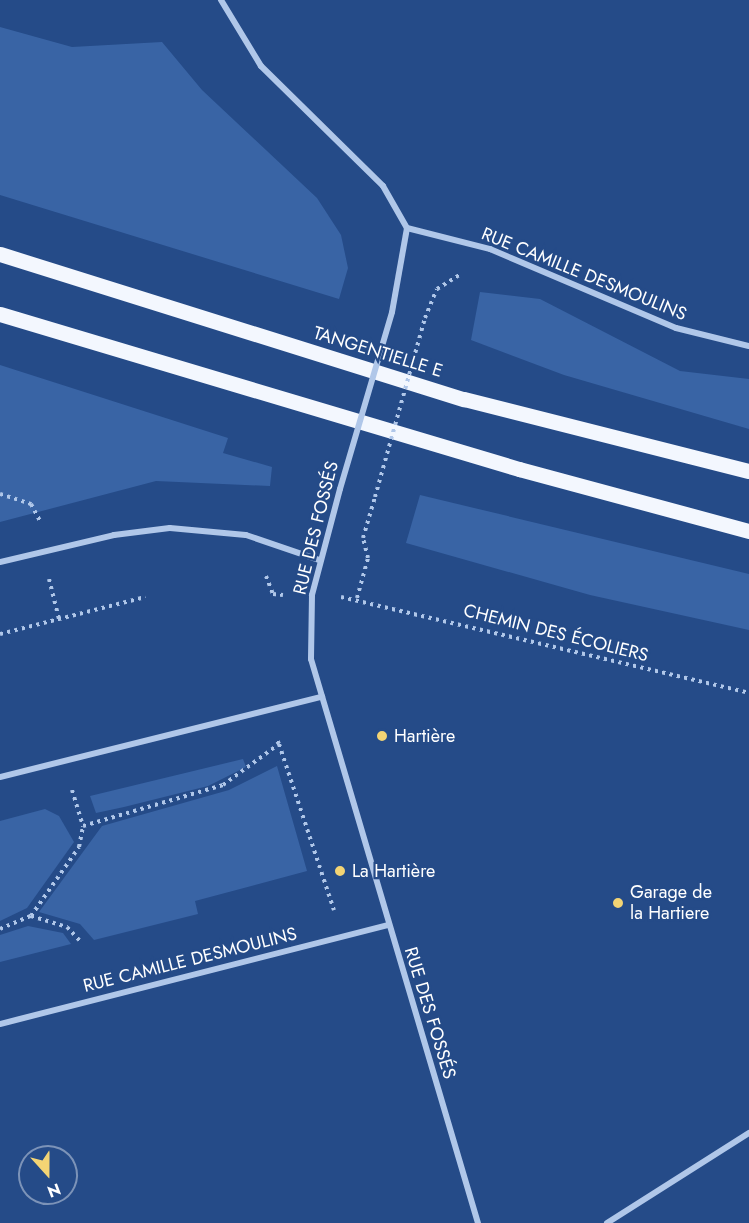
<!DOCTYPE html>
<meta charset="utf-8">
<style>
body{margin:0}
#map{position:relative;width:749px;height:1223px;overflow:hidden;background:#254b88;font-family:Jost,sans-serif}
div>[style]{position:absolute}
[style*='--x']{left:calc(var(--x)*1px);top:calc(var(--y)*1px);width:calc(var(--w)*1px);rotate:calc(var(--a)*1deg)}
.green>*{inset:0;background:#3964a5}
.path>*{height:4px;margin-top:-2px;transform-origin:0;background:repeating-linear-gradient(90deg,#b0c7e9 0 3px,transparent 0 7.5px)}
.minor>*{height:6px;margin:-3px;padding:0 3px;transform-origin:3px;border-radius:3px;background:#b0c7e9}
.primary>*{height:15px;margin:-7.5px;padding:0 7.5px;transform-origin:7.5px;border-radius:7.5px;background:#f3f7fe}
.path-bridge>*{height:4px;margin-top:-2px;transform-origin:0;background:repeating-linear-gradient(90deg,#b0c7e9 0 3px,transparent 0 7.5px)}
.minor-bridge>*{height:6px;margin:-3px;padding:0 3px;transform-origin:3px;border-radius:3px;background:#b0c7e9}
.dots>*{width:16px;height:16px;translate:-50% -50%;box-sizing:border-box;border:3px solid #254b88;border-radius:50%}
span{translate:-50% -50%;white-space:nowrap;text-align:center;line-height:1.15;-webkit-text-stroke:4.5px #254b88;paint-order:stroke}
.street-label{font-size:18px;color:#fff}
.poi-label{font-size:18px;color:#fff}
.left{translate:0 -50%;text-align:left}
.north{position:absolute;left:18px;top:1145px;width:60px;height:60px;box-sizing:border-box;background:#254b88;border:2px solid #7c93b8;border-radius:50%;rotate:159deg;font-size:16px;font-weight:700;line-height:24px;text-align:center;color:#fff}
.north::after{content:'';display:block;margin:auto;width:21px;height:27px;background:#f3d474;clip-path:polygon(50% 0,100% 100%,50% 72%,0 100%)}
</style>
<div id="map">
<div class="green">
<i style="clip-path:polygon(0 27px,72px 47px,162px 42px,202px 90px,317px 198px,341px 235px,348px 268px,339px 299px,0 195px)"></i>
<i style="clip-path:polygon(480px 292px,540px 299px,680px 371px,749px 379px,749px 429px,564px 375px,471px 340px)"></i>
<i style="clip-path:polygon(0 365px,228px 438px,223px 453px,272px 467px,270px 486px,156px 481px,0 522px)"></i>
<i style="clip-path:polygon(420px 495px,749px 574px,749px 630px,590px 595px,406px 543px)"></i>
<i style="clip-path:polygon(243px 759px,246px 767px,208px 786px,124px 807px,96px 813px,90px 796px)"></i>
<i style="clip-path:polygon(277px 766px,307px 871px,195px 901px,198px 914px,94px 940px,80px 924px,39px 912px,102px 826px,229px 790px)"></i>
<i style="clip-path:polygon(45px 809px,59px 816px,74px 842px,27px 908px,0 921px,0 821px)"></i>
<i style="clip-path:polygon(28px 926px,63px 933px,71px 944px,0 962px,0 935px)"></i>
</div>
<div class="path">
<i style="--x:425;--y:318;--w:31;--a:-68"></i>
<i style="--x:437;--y:289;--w:28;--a:-32"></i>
<i style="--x:0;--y:494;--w:33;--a:18"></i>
<i style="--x:31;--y:504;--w:19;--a:62"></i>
<i style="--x:266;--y:576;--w:19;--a:69"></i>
<i style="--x:273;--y:594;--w:10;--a:6"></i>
<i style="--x:49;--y:579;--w:41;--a:76"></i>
<i style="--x:341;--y:597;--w:419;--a:13.2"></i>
<i style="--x:357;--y:598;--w:41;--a:-74.6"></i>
<i style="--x:368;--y:558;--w:21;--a:-104"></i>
<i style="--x:363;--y:538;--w:43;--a:-73.7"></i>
<i style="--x:0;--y:634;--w:150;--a:-14.3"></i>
<i style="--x:279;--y:744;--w:175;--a:71.7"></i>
<i style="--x:72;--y:790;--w:38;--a:73"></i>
<i style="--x:83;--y:826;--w:146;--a:-16.3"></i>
<i style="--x:223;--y:785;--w:69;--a:-36.2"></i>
<i style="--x:279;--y:744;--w:7;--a:-117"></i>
<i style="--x:31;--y:916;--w:38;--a:17"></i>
<i style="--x:67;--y:927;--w:19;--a:47"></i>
<i style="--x:0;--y:929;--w:34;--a:-23"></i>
<i style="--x:31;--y:916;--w:84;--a:-55.2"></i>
<i style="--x:79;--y:847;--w:21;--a:-79"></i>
</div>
<div class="minor">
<i style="--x:221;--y:0;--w:77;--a:58.8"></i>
<i style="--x:261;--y:66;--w:171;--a:44.5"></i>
<i style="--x:383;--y:186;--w:48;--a:60.3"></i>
<i style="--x:407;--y:228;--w:85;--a:100.1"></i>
<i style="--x:407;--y:228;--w:86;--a:14.2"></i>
<i style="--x:490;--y:249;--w:202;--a:23"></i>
<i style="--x:676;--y:328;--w:75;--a:13.9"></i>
<i style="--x:340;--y:489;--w:110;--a:104.8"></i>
<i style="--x:312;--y:595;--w:64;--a:90.9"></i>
<i style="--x:311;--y:659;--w:588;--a:73.51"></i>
<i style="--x:0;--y:562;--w:117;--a:-13.3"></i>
<i style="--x:114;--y:535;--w:56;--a:-7.1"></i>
<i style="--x:170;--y:528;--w:76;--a:5.3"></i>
<i style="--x:246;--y:535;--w:77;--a:18.9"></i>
<i style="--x:0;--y:777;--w:332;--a:-14"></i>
<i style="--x:0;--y:1024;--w:400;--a:-14.3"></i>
<i style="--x:607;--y:1223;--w:168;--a:-32.4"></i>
</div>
<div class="primary">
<i style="--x:0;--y:254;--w:486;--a:17.4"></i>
<i style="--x:464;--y:399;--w:294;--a:14.2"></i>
<i style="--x:0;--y:314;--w:542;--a:16.63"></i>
<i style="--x:519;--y:469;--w:238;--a:15.1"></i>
</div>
<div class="path-bridge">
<i style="--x:375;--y:497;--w:186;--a:-74.4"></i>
</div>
<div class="minor-bridge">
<i style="--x:340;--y:489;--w:184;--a:-73.6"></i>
</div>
<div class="dots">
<i style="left:382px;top:736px;background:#f3d474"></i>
<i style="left:340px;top:871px;background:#f3d474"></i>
<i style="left:618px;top:903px;background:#f3d474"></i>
</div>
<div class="street-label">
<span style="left:584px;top:274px;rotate:22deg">RUE CAMILLE DESMOULINS</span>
<span style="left:378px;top:352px;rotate:17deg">TANGENTIELLE E</span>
<span style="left:316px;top:528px;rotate:-76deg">RUE DES FOSSÉS</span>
<span style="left:556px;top:633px;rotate:14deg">CHEMIN DES ÉCOLIERS</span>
<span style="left:190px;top:960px;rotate:-14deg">RUE CAMILLE DESMOULINS</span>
<span style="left:430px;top:1013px;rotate:73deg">RUE DES FOSSÉS</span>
</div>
<div class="poi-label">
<span class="left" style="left:394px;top:736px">Hartière</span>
<span class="left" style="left:352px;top:871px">La Hartière</span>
<span class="left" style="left:630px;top:903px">Garage de<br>la Hartiere</span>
</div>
<div class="north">N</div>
</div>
